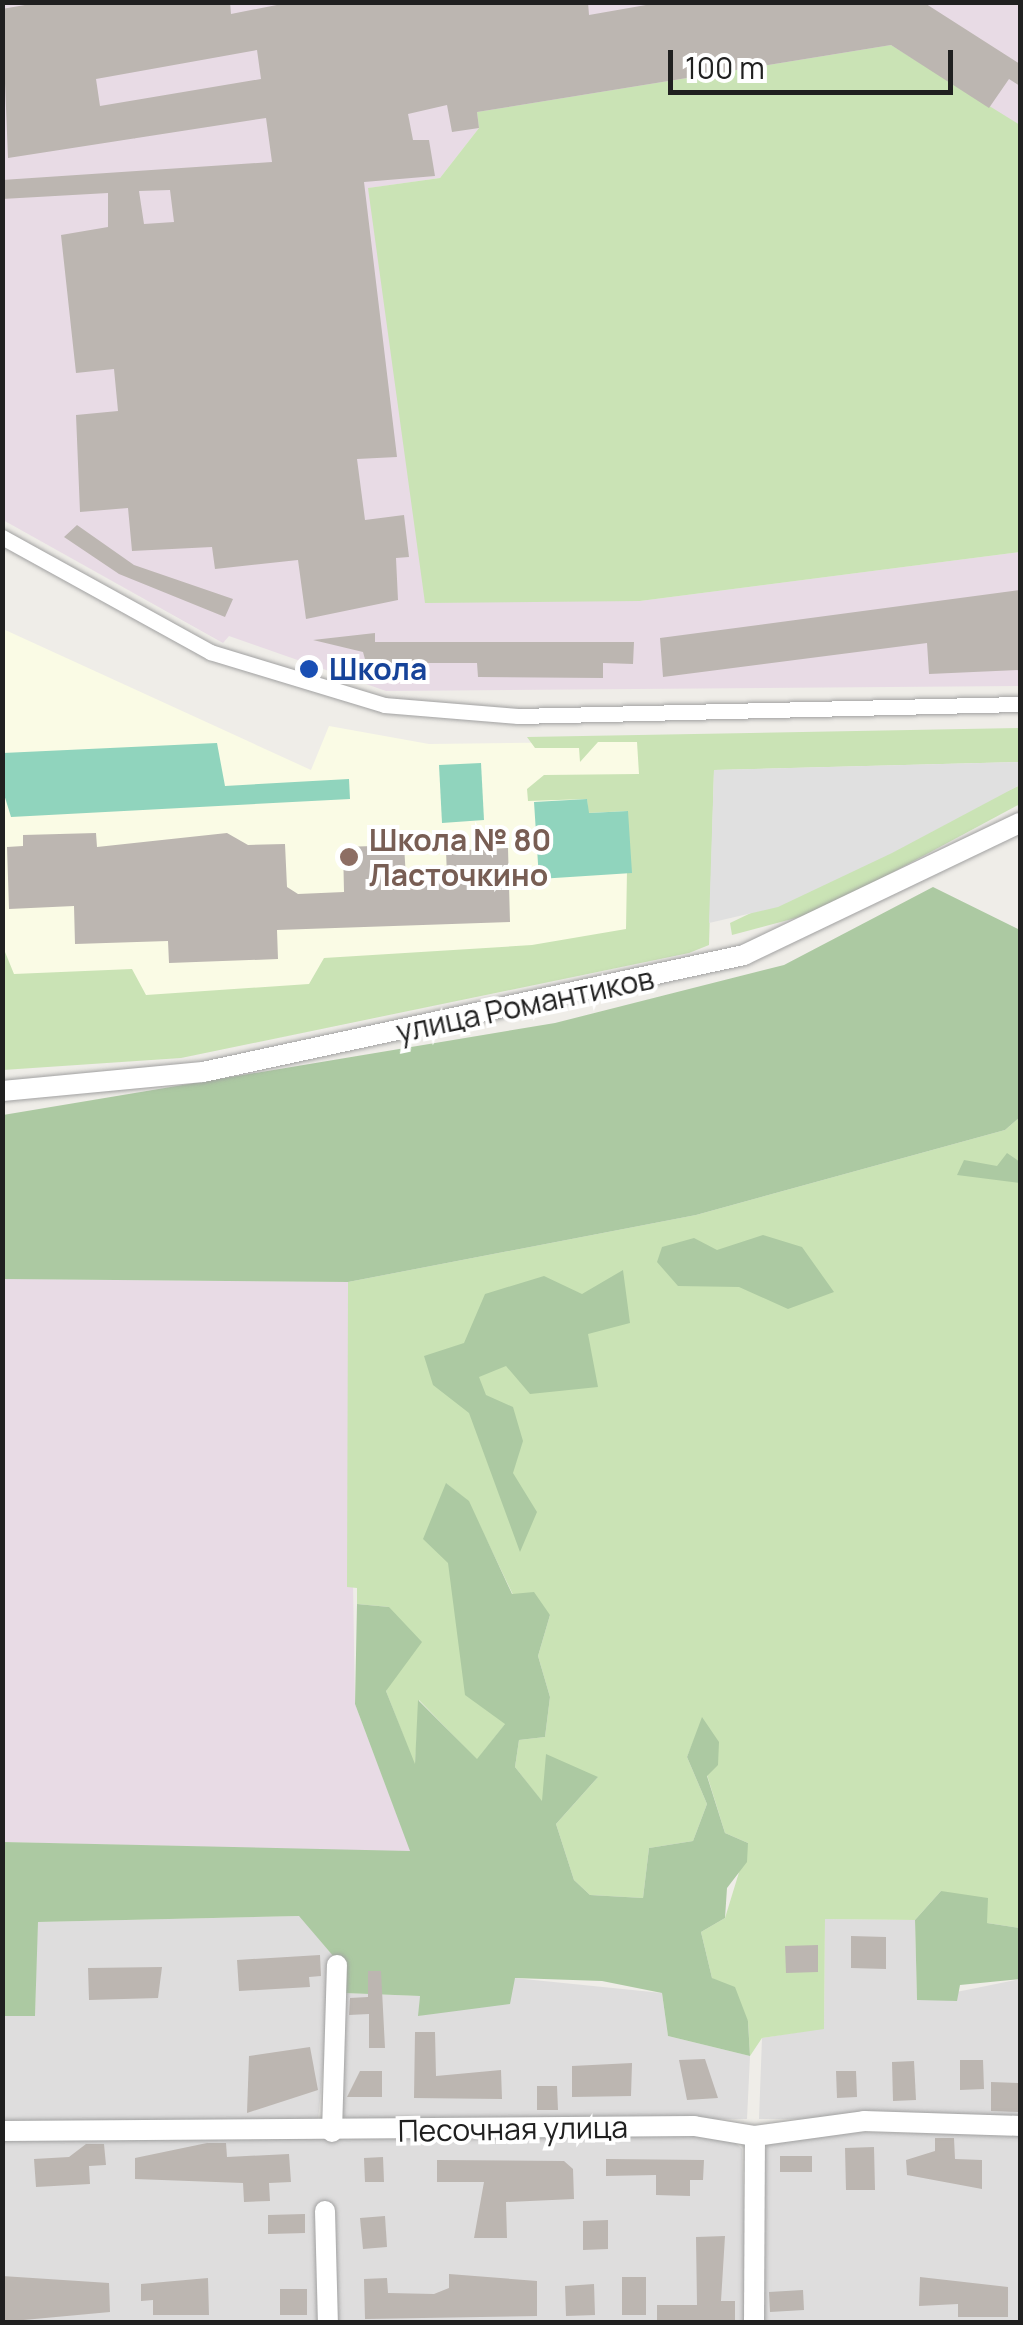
<!DOCTYPE html>
<meta charset="utf-8">
<style>
body{margin:0}
#map{position:relative;width:1023px;height:2325px;overflow:hidden;background:#efede8;font-family:Manrope,sans-serif}
div>[style]{position:absolute}
[style*='--x']{left:calc(var(--x)*1px);top:calc(var(--y)*1px);width:calc(var(--w)*1px);rotate:calc(var(--a)*1deg)}
.residential>*{inset:0;background:#dedddd}
.industrial>*{inset:0;background:#e8dbe5}
.education>*{inset:0;background:#fafbe5}
.grass>*{inset:0;background:#cae3b5}
.forest>*{inset:0;background:#acc9a2}
.pitch>*{inset:0;background:#90d4bd}
.parking>*{inset:0;background:#e0e0e0}
.building>*{inset:0;background:#bcb6b1}
.roads{filter:drop-shadow(0 0 2px #a1a1a1) drop-shadow(0 0 2px #a1a1a1)}
.pedestrian>*{height:15px;margin:-7.5px;padding:0 7.5px;transform-origin:7.5px;border-radius:7.5px;background:#fff}
.minor>*{height:20px;margin:-10px;padding:0 10px;transform-origin:10px;border-radius:10px;background:#fff}
.dots>*{width:28px;height:28px;translate:-50% -50%;box-sizing:border-box;border:5px solid #fff;border-radius:50%}
span{translate:-50% -50%;white-space:nowrap;text-align:center;line-height:1.15;-webkit-text-stroke:8px #fff;paint-order:stroke}
.transit-label{font-size:30px;color:#164399;font-weight:700}
.left{translate:0 -50%;text-align:left}
.education-label{font-size:30px;color:#785e54;font-weight:700}
.street-label{font-size:30px;color:#202020}
.frame{position:absolute;inset:0;border:5px solid #202020;pointer-events:none}
.scale{position:absolute;left:668px;top:50px;width:285px;height:45px;box-sizing:border-box;border:5px solid #202020;border-top:0;padding-left:12px;font-size:30px;line-height:35px;white-space:nowrap;color:#202020;-webkit-text-stroke:8px #fff;paint-order:stroke}
</style>
<div id="map">
<div class="residential">
<i style="clip-path:polygon(300px 1916px,334px 1957px,318px 2121px,3px 2123px,2px 2016px,35px 2015px,37px 1922px)"></i>
<i style="clip-path:polygon(825px 1919px,915px 1920px,917px 2000px,1020px 1979px,1020px 2119px,759px 2119px,762px 2038px,824px 2028px)"></i>
<i style="clip-path:polygon(514px 1978px,662px 1993px,668px 2036px,750px 2056px,747px 2119px,349px 2121px,340px 2113px,344px 1993px,420px 1996px,419px 2016px)"></i>
<i style="clip-path:polygon(649px 2130px,733px 2140px,742px 2149px,748px 2322px,3px 2322px,2px 2134px,478px 2138px)"></i>
<i style="clip-path:polygon(817px 2131px,1020px 2135px,1020px 2322px,759px 2322px,762px 2156px,769px 2143px)"></i>
</div>
<div class="industrial">
<i style="clip-path:polygon(2px 3px,1020px 3px,1020px 125px,989px 108px,479px 128px,440px 178px,369px 188px,640px 601px,1020px 552px,1020px 686px,386px 691px,229px 636px,223px 643px,3px 520px)"></i>
<i style="clip-path:polygon(3px 1279px,348px 1282px,355px 1704px,411px 1852px,3px 1842px)"></i>
</div>
<div class="education">
<i style="clip-path:polygon(3px 629px,311px 770px,329px 726px,429px 744px,692px 741px,699px 944px,3px 1060px)"></i>
</div>
<div class="grass">
<i style="clip-path:polygon(891px 45px,1020px 125px,1020px 552px,640px 601px,425px 603px,368px 188px,440px 178px,479px 128px,477px 112px)"></i>
<i style="clip-path:polygon(1020px 728px,1020px 762px,714px 770px,709px 945px,689px 953px,181px 1058px,3px 1070px,3px 947px,14px 974px,132px 969px,146px 995px,309px 984px,324px 958px,532px 945px,626px 929px,628px 811px,588px 813px,587px 799px,528px 801px,527px 789px,544px 775px,639px 774px,637px 742px,598px 742px,580px 762px,579px 748px,535px 748px,527px 737px)"></i>
<i style="clip-path:polygon(1020px 785px,1020px 804px,871px 884px,807px 915px,732px 935px,730px 923px)"></i>
<i style="clip-path:polygon(1020px 1117px,1020px 1928px,987px 1923px,941px 1891px,915px 1920px,825px 1919px,824px 2029px,762px 2038px,750px 2056px,748px 2021px,712px 1978px,701px 1932px,725px 1918px,748px 1843px,725px 1833px,707px 1775px,703px 1718px,687px 1757px,707px 1804px,693px 1841px,649px 1848px,643px 1898px,590px 1895px,574px 1880px,556px 1824px,598px 1777px,543px 1803px,515px 1767px,519px 1740px,545px 1737px,550px 1697px,538px 1656px,550px 1615px,513px 1595px,468px 1501px,447px 1484px,459px 1623px,506px 1723px,477px 1760px,419px 1700px,415px 1766px,386px 1691px,399px 1663px,389px 1607px,357px 1604px,357px 1588px,347px 1587px,348px 1282px,696px 1215px,1005px 1130px)"></i>
</div>
<div class="forest">
<i style="clip-path:polygon(933px 887px,1020px 930px,1020px 1117px,1005px 1130px,696px 1215px,348px 1282px,3px 1279px,3px 1115px,555px 1023px,784px 965px)"></i>
<i style="clip-path:polygon(1007px 1153px,1020px 1162px,1020px 1183px,957px 1175px,964px 1160px,997px 1166px)"></i>
<i style="clip-path:polygon(763px 1235px,802px 1247px,834px 1292px,788px 1309px,739px 1287px,678px 1286px,657px 1262px,662px 1247px,694px 1238px,717px 1250px)"></i>
<i style="clip-path:polygon(623px 1270px,630px 1323px,588px 1334px,598px 1387px,530px 1394px,506px 1366px,479px 1377px,486px 1395px,513px 1407px,523px 1441px,513px 1473px,537px 1512px,520px 1552px,469px 1413px,433px 1385px,424px 1356px,464px 1343px,485px 1294px,544px 1276px,582px 1294px)"></i>
<i style="clip-path:polygon(446px 1483px,469px 1501px,512px 1594px,534px 1592px,550px 1615px,538px 1656px,550px 1697px,545px 1737px,519px 1740px,515px 1767px,542px 1801px,546px 1754px,598px 1777px,556px 1824px,574px 1880px,590px 1895px,643px 1898px,649px 1848px,693px 1841px,707px 1804px,687px 1757px,702px 1717px,719px 1742px,718px 1765px,707px 1776px,725px 1833px,748px 1843px,747px 1862px,727px 1888px,725px 1918px,701px 1932px,712px 1978px,735px 1987px,748px 2021px,750px 2056px,668px 2036px,662px 1993px,602px 1981px,515px 1978px,510px 2004px,418px 2016px,420px 1996px,344px 1993px,334px 1957px,299px 1916px,38px 1922px,35px 2016px,3px 2016px,3px 1842px,410px 1851px,355px 1704px,357px 1604px,389px 1607px,422px 1642px,386px 1691px,415px 1764px,418px 1700px,477px 1759px,505px 1724px,465px 1695px,448px 1563px,423px 1539px)"></i>
<i style="clip-path:polygon(941px 1891px,988px 1898px,987px 1923px,1020px 1928px,1020px 1979px,960px 1985px,957px 2001px,917px 2000px,915px 1920px)"></i>
</div>
<div class="pitch">
<i style="clip-path:polygon(217px 743px,225px 786px,349px 779px,350px 799px,11px 817px,3px 791px,3px 753px)"></i>
<i style="clip-path:polygon(481px 763px,484px 820px,442px 823px,439px 765px)"></i>
<i style="clip-path:polygon(587px 799px,589px 813px,628px 811px,632px 873px,539px 879px,534px 802px)"></i>
</div>
<div class="parking">
<i style="clip-path:polygon(1020px 762px,1020px 785px,892px 853px,778px 907px,709px 923px,714px 770px)"></i>
</div>
<div class="building">
<i style="clip-path:polygon(evenodd,42px 2px,230px 2px,231px 14px,292px 2px,588px 2px,589px 15px,663px 2px,923px 2px,1020px 64px,1020px 86px,1009px 79px,989px 108px,891px 45px,477px 112px,479px 128px,452px 132px,447px 105px,408px 114px,413px 140px,429px 140px,435px 176px,364px 182px,397px 457px,357px 459px,365px 520px,404px 515px,409px 557px,396px 558px,398px 600px,306px 619px,298px 560px,215px 569px,212px 547px,132px 551px,128px 508px,80px 512px,76px 415px,118px 411px,114px 369px,76px 373px,61px 235px,108px 227px,108px 193px,2px 199px,2px 180px,272px 162px,266px 118px,8px 158px,2px 9px,42px 2px,257px 50px,261px 79px,100px 106px,96px 79px,257px 50px,42px 2px,170px 190px,174px 222px,144px 224px,139px 191px,170px 190px)"></i>
<i style="clip-path:polygon(77px 525px,134px 565px,233px 599px,225px 617px,119px 574px,64px 537px)"></i>
<i style="clip-path:polygon(1020px 590px,1020px 670px,929px 674px,927px 643px,663px 677px,660px 638px)"></i>
<i style="clip-path:polygon(375px 633px,375px 642px,634px 642px,633px 664px,603px 663px,603px 678px,478px 677px,477px 663px,366px 663px,363px 652px,313px 640px)"></i>
<i style="clip-path:polygon(96px 833px,97px 847px,227px 833px,248px 845px,285px 844px,287px 887px,298px 894px,344px 892px,343px 847px,404px 845px,406px 878px,447px 876px,446px 851px,508px 848px,510px 922px,277px 930px,278px 959px,169px 963px,168px 941px,75px 944px,74px 906px,9px 909px,7px 847px,23px 846px,23px 835px)"></i>
<i style="clip-path:polygon(851px 1936px,886px 1937px,886px 1969px,851px 1968px)"></i>
<i style="clip-path:polygon(818px 1945px,818px 1972px,786px 1973px,785px 1946px)"></i>
<i style="clip-path:polygon(320px 1955px,321px 1976px,309px 1977px,310px 1987px,239px 1991px,237px 1960px)"></i>
<i style="clip-path:polygon(162px 1967px,158px 1998px,89px 2000px,88px 1968px)"></i>
<i style="clip-path:polygon(368px 1971px,381px 1971px,385px 2048px,369px 2048px,369px 2014px,349px 2015px,350px 1998px,368px 1997px)"></i>
<i style="clip-path:polygon(415px 2032px,435px 2032px,436px 2076px,501px 2070px,502px 2099px,414px 2098px)"></i>
<i style="clip-path:polygon(310px 2047px,318px 2090px,247px 2113px,249px 2056px)"></i>
<i style="clip-path:polygon(705px 2059px,718px 2098px,687px 2100px,679px 2060px)"></i>
<i style="clip-path:polygon(960px 2060px,983px 2060px,984px 2089px,960px 2090px)"></i>
<i style="clip-path:polygon(914px 2061px,916px 2100px,893px 2101px,892px 2062px)"></i>
<i style="clip-path:polygon(632px 2063px,631px 2096px,572px 2097px,572px 2066px)"></i>
<i style="clip-path:polygon(360px 2071px,382px 2071px,382px 2097px,347px 2097px)"></i>
<i style="clip-path:polygon(836px 2071px,856px 2071px,857px 2097px,837px 2098px)"></i>
<i style="clip-path:polygon(991px 2082px,1019px 2083px,1019px 2112px,991px 2111px)"></i>
<i style="clip-path:polygon(537px 2086px,557px 2086px,558px 2110px,537px 2110px)"></i>
<i style="clip-path:polygon(935px 2138px,954px 2138px,955px 2159px,982px 2160px,982px 2189px,907px 2175px,906px 2160px,935px 2151px)"></i>
<i style="clip-path:polygon(207px 2143px,226px 2143px,227px 2157px,289px 2154px,291px 2182px,269px 2183px,270px 2201px,244px 2202px,243px 2183px,135px 2179px,135px 2158px)"></i>
<i style="clip-path:polygon(86px 2144px,104px 2144px,106px 2165px,89px 2166px,90px 2184px,36px 2187px,34px 2159px,69px 2157px)"></i>
<i style="clip-path:polygon(874px 2147px,875px 2190px,846px 2190px,845px 2148px)"></i>
<i style="clip-path:polygon(780px 2156px,812px 2156px,812px 2172px,780px 2172px)"></i>
<i style="clip-path:polygon(383px 2157px,384px 2182px,365px 2182px,364px 2158px)"></i>
<i style="clip-path:polygon(606px 2159px,704px 2160px,703px 2180px,690px 2180px,690px 2196px,656px 2195px,656px 2175px,606px 2176px)"></i>
<i style="clip-path:polygon(437px 2160px,564px 2161px,573px 2169px,574px 2199px,506px 2202px,507px 2238px,474px 2238px,484px 2182px,437px 2182px)"></i>
<i style="clip-path:polygon(305px 2214px,305px 2233px,268px 2234px,268px 2215px)"></i>
<i style="clip-path:polygon(385px 2216px,387px 2247px,363px 2249px,360px 2218px)"></i>
<i style="clip-path:polygon(608px 2220px,608px 2249px,583px 2250px,583px 2221px)"></i>
<i style="clip-path:polygon(725px 2236px,721px 2301px,735px 2301px,735px 2322px,657px 2321px,657px 2305px,697px 2305px,696px 2237px)"></i>
<i style="clip-path:polygon(449px 2274px,537px 2281px,537px 2316px,365px 2319px,364px 2279px,387px 2278px,388px 2293px,434px 2294px,449px 2288px)"></i>
<i style="clip-path:polygon(2px 2276px,109px 2283px,110px 2312px,2px 2322px)"></i>
<i style="clip-path:polygon(622px 2277px,646px 2277px,646px 2315px,622px 2315px)"></i>
<i style="clip-path:polygon(920px 2277px,1008px 2287px,1008px 2317px,958px 2317px,958px 2304px,919px 2306px)"></i>
<i style="clip-path:polygon(208px 2278px,209px 2315px,153px 2315px,153px 2300px,141px 2301px,141px 2284px)"></i>
<i style="clip-path:polygon(594px 2284px,595px 2315px,566px 2316px,565px 2286px)"></i>
<i style="clip-path:polygon(280px 2289px,307px 2289px,307px 2315px,280px 2315px)"></i>
<i style="clip-path:polygon(803px 2290px,804px 2310px,770px 2312px,769px 2292px)"></i>
</div>
<div class="roads">
<div class="pedestrian">
<i style="--x:2;--y:537;--w:238;--a:28.9"></i>
<i style="--x:210;--y:652;--w:182;--a:16.9"></i>
<i style="--x:384;--y:705;--w:134;--a:4.7"></i>
<i style="--x:518;--y:716;--w:502;--a:-1.37"></i>
</div>
<div class="minor">
<i style="--x:2;--y:1091;--w:202;--a:-5.4"></i>
<i style="--x:203;--y:1072;--w:554;--a:-12.2"></i>
<i style="--x:744;--y:955;--w:306;--a:-25.6"></i>
<i style="--x:2;--y:2131;--w:692;--a:-0.41"></i>
<i style="--x:694;--y:2126;--w:62;--a:9.3"></i>
<i style="--x:755;--y:2136;--w:110;--a:-7.8"></i>
<i style="--x:864;--y:2121;--w:156;--a:1.8"></i>
<i style="--x:332;--y:2132;--w:167;--a:-88.3"></i>
<i style="--x:325;--y:2211;--w:111;--a:88.5"></i>
<i style="--x:754;--y:2322;--w:186;--a:-89.7"></i>
</div>
</div>
<div class="dots">
<i style="left:309px;top:669px;background:#1a4fb4"></i>
<i style="left:349px;top:857px;background:#8d6e63"></i>
</div>
<div class="transit-label">
<span class="left" style="left:329px;top:669px">Школа</span>
</div>
<div class="education-label">
<span class="left" style="left:369px;top:857px">Школа № 80<br>Ласточкино</span>
</div>
<div class="street-label">
<span style="left:525px;top:1005px;rotate:-12deg">улица Романтиков</span>
<span style="left:513px;top:2129px;rotate:-1deg">Песочная улица</span>
</div>
<div class="frame"></div>
<div class="scale">100 m</div>
</div>
